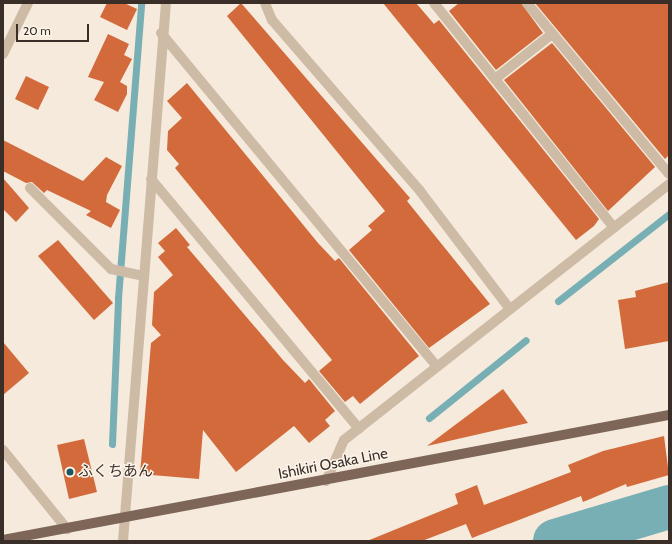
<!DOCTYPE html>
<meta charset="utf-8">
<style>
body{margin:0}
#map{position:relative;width:672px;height:544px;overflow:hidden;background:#f5eadc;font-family:Cabin,"Noto Sans JP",sans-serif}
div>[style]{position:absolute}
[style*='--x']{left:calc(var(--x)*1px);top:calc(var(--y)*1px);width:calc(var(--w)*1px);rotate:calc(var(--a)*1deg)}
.stream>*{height:7px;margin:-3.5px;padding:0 3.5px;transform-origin:3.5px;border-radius:3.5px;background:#77afb5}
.river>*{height:44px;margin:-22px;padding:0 22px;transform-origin:22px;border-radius:22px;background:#77afb5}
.building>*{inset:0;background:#d26a3c}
.minor>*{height:10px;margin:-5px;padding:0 5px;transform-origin:5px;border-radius:5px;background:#cebba6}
.major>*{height:10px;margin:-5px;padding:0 5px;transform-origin:5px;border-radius:5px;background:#7d6657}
.dots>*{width:11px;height:11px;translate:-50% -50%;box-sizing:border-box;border:2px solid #fcf4e9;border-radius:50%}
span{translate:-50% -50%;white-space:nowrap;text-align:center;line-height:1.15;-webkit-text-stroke:3px #fcf4e9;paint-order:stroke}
.street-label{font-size:15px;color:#3a2e28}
.poi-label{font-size:15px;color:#3a2e28}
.left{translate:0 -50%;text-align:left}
.frame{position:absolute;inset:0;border:4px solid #3a2e28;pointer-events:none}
.scale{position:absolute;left:16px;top:24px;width:73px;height:18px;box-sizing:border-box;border:2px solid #3a2e28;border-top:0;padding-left:5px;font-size:12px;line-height:14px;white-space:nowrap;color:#3a2e28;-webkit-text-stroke:3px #fcf4e9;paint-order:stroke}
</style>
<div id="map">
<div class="stream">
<i style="--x:558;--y:301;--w:141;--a:-38.1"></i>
<i style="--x:429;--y:418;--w:124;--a:-38.8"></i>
<i style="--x:112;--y:444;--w:146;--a:-87.6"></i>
<i style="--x:118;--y:298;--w:296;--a:-85.5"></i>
</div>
<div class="river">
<i style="--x:555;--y:541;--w:119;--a:-16.6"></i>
</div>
<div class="building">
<i style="clip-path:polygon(107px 3px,124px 3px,137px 9px,127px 30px,100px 17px)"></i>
<i style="clip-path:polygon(241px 3px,410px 198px,407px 201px,490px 304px,429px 348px,349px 250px,372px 230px,368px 226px,385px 211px,227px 16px)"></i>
<i style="clip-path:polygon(383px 3px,416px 3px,434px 24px,439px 20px,599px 219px,594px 226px,576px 240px)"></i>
<i style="clip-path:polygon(459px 3px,521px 3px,543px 33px,496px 70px,449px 11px)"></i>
<i style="clip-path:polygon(535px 3px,669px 3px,669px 155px,665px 159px)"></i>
<i style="clip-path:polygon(108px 34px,129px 44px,124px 55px,132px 59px,120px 82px,127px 86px,127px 94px,118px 112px,94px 100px,104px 82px,88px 77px)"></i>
<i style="clip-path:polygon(552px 43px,655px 167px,608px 211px,504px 80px)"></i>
<i style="clip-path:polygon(26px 76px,49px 87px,38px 110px,15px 99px)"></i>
<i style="clip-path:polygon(187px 83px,318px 243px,335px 261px,339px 258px,419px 356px,360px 404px,353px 396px,345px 402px,319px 371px,332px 360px,175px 168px,179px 164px,167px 150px,168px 131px,182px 118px,167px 101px)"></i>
<i style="clip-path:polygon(3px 140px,83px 181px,106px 157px,122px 166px,107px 195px,106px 202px,120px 210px,111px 228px,86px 215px,91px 211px,47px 190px,44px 193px,32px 182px,26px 183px,3px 171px)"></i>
<i style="clip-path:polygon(3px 178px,29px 208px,16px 222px,3px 209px)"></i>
<i style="clip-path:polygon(176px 228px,190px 245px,187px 247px,283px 360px,305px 383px,309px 379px,335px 411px,325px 420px,330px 426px,309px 443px,294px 426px,236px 472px,203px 430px,199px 479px,140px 474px,151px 343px,161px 335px,152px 325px,154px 292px,173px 275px,158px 257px,165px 251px,158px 243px)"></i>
<i style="clip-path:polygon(58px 240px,113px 303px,94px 320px,38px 256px)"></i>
<i style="clip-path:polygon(669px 282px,669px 341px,625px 349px,618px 300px,636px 297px,635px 291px)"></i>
<i style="clip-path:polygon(3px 342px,29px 373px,3px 395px)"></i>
<i style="clip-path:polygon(503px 389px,528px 423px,427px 446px)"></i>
<i style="clip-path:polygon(664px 436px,669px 475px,627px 487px,626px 484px,583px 502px,581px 496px,472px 538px,466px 524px,422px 541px,367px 541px,458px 504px,455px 494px,477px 485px,484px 505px,571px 472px,568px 465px,603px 451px)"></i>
<i style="clip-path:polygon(84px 439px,97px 492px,69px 499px,57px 445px)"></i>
</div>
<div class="minor">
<i style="--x:265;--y:3;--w:18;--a:68"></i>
<i style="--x:272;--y:20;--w:226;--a:49.1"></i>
<i style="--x:420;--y:191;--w:148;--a:52.7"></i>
<i style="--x:434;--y:3;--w:288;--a:51.3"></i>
<i style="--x:527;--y:3;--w:222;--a:50.3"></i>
<i style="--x:161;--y:33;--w:433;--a:50.4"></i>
<i style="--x:3;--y:54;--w:57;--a:-63.9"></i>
<i style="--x:495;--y:79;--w:73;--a:-38.3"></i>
<i style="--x:151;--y:179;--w:325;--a:50.2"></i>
<i style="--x:30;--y:188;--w:115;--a:45"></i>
<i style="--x:111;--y:269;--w:34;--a:12"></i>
<i style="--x:3;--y:450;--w:102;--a:51"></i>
<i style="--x:326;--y:481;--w:45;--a:-66.3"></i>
<i style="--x:344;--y:440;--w:414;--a:-38.2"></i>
<i style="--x:123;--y:541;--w:540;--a:-85.43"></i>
</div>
<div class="major">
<i style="--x:3;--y:540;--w:678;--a:-10.63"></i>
</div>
<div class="dots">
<i style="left:70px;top:472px;background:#185760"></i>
</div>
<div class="street-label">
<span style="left:333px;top:464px;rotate:-11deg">Ishikiri Osaka Line</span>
</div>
<div class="poi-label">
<span class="left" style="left:78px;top:472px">ふくちあん</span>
</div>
<div class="frame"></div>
<div class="scale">20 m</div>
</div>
